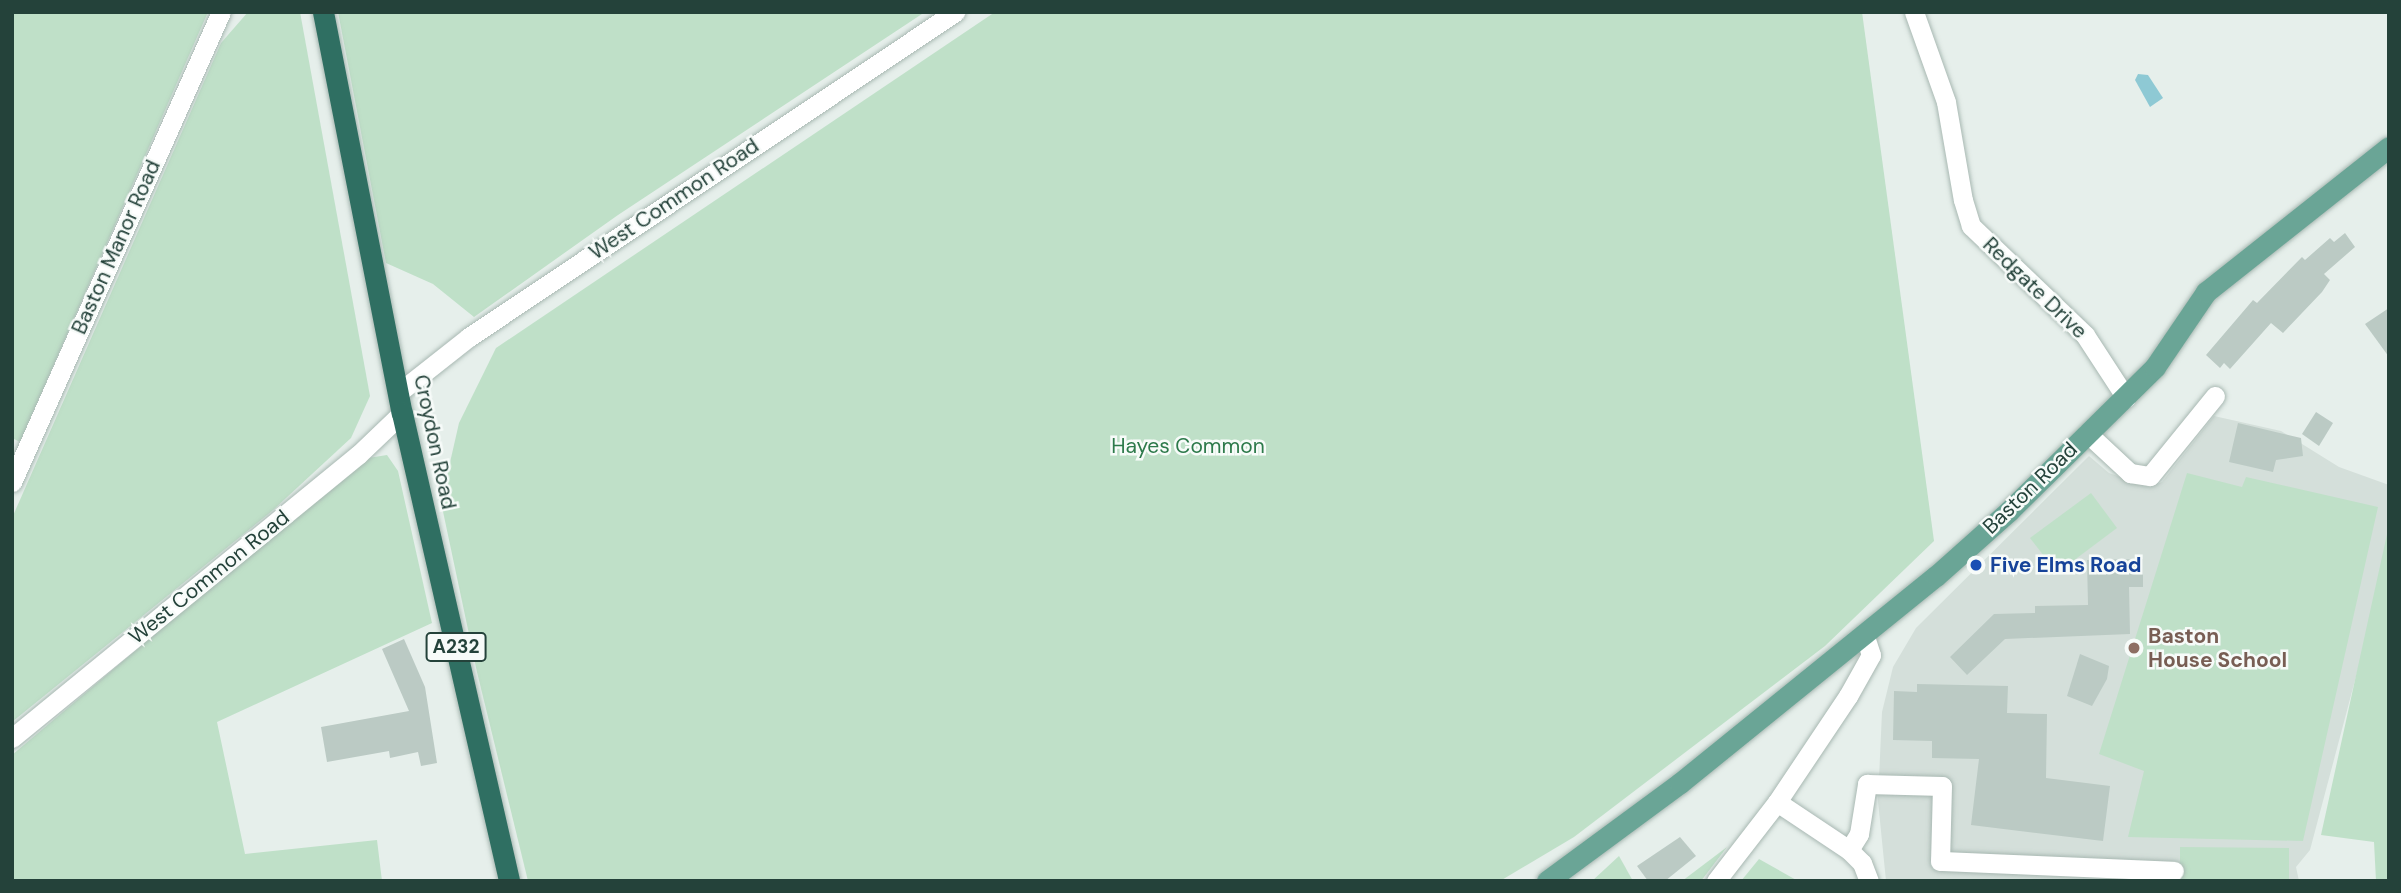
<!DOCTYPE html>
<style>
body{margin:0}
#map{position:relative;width:2401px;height:893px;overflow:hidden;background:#e6efeb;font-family:"DM Sans",sans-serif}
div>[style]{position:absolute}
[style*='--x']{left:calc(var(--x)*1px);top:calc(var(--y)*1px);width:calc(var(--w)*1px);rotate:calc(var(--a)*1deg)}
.built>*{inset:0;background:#d4dfda}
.green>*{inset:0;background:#bfe0c8}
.water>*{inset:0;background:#8ec9d4}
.building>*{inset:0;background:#bbcac4}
.roads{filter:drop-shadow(0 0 2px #a8b8b2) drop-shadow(0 0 2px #a8b8b2)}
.minor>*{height:19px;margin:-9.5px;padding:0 9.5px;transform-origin:9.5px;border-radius:9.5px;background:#fff}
.major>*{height:21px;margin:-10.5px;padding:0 10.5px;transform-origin:10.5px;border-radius:10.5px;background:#6aa596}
.highway>*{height:21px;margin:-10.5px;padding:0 10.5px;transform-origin:10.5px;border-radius:10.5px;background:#2f6f62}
.dots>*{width:19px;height:19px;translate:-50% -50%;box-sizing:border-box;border:4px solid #f7fbf9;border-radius:50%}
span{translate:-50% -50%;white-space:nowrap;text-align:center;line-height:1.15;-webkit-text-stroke:5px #f7fbf9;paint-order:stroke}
.shield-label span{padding:2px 5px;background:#f7fbf9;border:2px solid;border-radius:5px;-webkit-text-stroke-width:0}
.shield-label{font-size:19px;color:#24423a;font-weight:700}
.street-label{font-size:21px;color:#24423a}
.park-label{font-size:21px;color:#2d7a4b}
.transit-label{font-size:21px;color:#164399;font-weight:700}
.left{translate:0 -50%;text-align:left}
.education-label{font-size:21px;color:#785e54;font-weight:700}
.frame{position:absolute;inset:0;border:14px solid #24423a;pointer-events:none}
</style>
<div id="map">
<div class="built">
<i style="clip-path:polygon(2214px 416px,2281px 431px,2339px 467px,2389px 485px,2389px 552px,2310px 850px,2296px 867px,2299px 881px,1886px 881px,1878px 801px,1882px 712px,1893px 667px,1916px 628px,2089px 456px,2109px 473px,2149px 487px,2162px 482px)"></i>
</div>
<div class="green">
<i style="clip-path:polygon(12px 12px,208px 12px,20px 442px,12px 438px)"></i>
<i style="clip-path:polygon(248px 12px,300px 12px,370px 396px,351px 438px,272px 511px,12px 722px,12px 518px,221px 43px)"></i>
<i style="clip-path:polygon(338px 12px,925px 12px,618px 215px,474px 317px,433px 284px,386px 263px)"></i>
<i style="clip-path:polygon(995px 12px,1862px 12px,1934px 541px,1825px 646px,1574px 837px,1500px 881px,528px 881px,477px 672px,441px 502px,459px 423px,496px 348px)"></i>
<i style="clip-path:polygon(387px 455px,398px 471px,432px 623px,217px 722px,245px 854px,377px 840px,382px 881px,12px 881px,12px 755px,362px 459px)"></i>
<i style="clip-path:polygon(2187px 473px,2242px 487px,2246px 477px,2378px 507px,2303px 841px,2128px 837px,2144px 771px,2099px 754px)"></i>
<i style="clip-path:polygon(2091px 493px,2117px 528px,2057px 573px,2030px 538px)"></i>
<i style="clip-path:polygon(2389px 525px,2389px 881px,2376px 881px,2374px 842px,2321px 835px)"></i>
<i style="clip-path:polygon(1727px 847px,1701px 881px,1682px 881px)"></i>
<i style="clip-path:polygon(2180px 847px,2289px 848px,2289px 881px,2180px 881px)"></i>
<i style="clip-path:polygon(1619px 856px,1633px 881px,1592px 881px)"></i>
<i style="clip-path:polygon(1759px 859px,1798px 881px,1741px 881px)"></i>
</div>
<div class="water">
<i style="clip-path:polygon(2138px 74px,2148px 75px,2163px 98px,2150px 107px,2135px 80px)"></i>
</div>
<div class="building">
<i style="clip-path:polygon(2345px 233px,2355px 247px,2324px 274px,2330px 280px,2322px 292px,2283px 333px,2271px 323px,2230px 369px,2224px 363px,2220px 368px,2206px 355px,2253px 300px,2257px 303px,2302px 257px,2305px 260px,2330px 238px,2334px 242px)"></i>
<i style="clip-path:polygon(2389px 308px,2389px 357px,2365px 324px)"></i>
<i style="clip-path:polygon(2316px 412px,2333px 423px,2319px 446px,2302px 434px)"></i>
<i style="clip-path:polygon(2238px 423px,2301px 438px,2303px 456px,2276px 460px,2273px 472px,2229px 462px)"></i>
<i style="clip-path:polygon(2143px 559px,2143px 587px,2129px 587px,2130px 634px,2005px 639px,1967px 675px,1950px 657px,1994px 614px,2035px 613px,2035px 606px,2088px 605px,2087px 560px)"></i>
<i style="clip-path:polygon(404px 639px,425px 687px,437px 763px,421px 766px,418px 752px,390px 758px,389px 751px,327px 762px,321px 727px,409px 711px,382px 649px)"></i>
<i style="clip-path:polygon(2080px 654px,2109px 666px,2107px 679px,2092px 706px,2067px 696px)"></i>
<i style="clip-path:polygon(1917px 684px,2008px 686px,2007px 713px,2047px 714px,2046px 778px,2110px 786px,2103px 841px,1971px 825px,1979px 759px,1932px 758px,1932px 741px,1893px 740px,1894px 691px,1917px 692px)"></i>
<i style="clip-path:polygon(1680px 837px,1696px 856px,1665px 881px,1648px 881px,1637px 866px)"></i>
</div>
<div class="roads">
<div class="minor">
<i style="--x:1914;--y:12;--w:96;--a:70.4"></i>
<i style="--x:1946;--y:102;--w:99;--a:80.2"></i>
<i style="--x:1963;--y:200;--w:27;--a:73"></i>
<i style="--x:1971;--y:226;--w:158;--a:43.7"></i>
<i style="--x:2085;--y:335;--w:75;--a:56.9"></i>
<i style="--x:398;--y:393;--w:90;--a:-38.3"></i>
<i style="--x:469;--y:337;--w:585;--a:-33.77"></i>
<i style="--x:2087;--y:433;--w:59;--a:42.9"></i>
<i style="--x:2130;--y:473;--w:20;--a:9"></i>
<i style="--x:2150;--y:476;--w:103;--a:-50.9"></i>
<i style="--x:12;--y:482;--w:514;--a:-66.03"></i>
<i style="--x:12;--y:738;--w:447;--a:-39.3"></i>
<i style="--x:358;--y:455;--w:61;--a:-43.7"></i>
<i style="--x:1777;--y:802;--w:87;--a:33.7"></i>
<i style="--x:1849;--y:850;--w:18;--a:45"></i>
<i style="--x:1862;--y:863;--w:19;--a:69"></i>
<i style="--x:1849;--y:850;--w:19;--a:-58"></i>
<i style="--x:1859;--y:834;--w:51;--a:-80.9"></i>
<i style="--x:1867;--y:784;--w:75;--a:1.5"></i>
<i style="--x:1942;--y:786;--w:75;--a:91.5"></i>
<i style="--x:1940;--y:861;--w:234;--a:2.4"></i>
<i style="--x:1716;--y:881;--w:100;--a:-52.3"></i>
<i style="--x:1777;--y:802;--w:128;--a:-56.2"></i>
<i style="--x:1848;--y:696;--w:47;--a:-60.7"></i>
<i style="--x:1871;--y:655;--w:19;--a:-108"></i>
</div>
<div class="major">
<i style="--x:1547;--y:881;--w:165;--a:-36.4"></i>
<i style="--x:1680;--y:783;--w:329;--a:-39"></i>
<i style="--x:1936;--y:576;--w:98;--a:-41.7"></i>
<i style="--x:2009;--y:511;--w:205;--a:-44.6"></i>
<i style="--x:2155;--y:367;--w:91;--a:-55.8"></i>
<i style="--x:2206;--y:292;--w:233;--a:-38.4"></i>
</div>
<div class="highway">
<i style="--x:323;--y:12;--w:409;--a:78.9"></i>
<i style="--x:402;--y:413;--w:480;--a:77.1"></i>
</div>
</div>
<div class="dots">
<i style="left:1976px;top:565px;background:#1a4fb4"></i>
<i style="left:2134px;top:648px;background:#8d6e63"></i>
</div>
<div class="shield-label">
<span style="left:456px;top:647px">A232</span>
</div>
<div class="street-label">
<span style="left:674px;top:199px;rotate:-34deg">West Common Road</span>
<span style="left:116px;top:247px;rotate:-66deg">Baston Manor Road</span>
<span style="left:2035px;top:288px;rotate:44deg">Redgate Drive</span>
<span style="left:435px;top:442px;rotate:78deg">Croydon Road</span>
<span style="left:2030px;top:488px;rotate:-44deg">Baston Road</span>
<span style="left:209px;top:577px;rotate:-39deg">West Common Road</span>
</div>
<div class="park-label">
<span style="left:1188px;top:446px">Hayes Common</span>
</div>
<div class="transit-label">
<span class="left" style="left:1990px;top:565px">Five Elms Road</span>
</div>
<div class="education-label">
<span class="left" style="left:2148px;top:648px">Baston<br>House School</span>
</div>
<div class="frame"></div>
</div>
